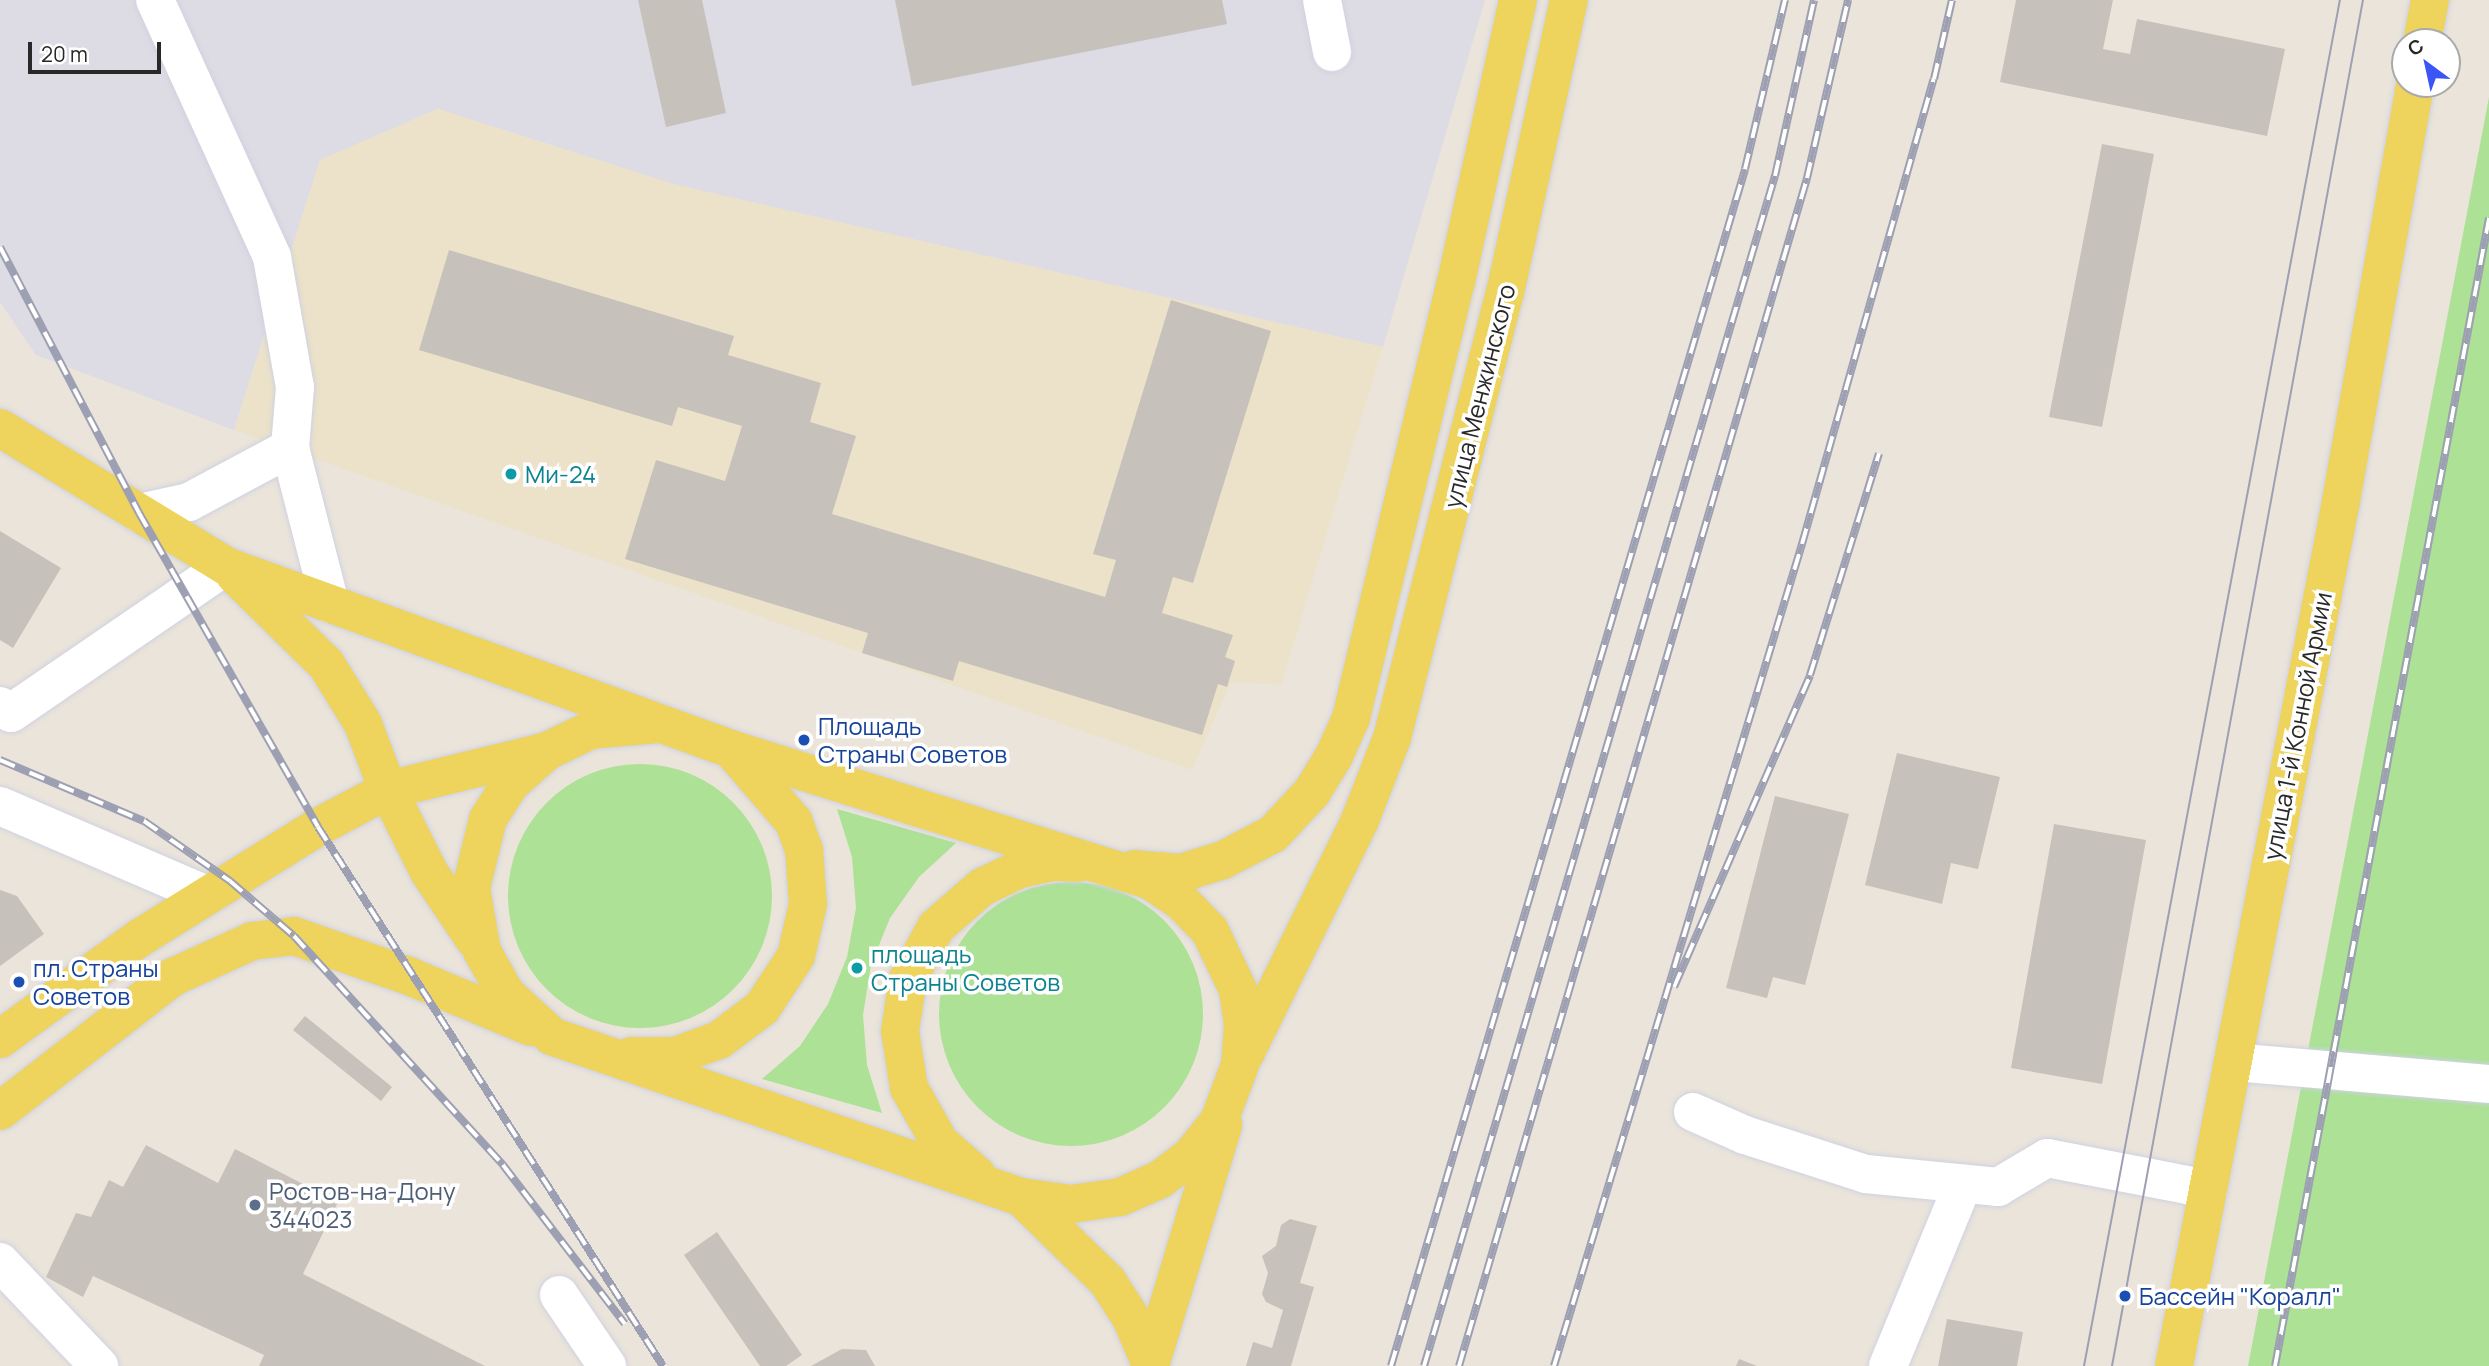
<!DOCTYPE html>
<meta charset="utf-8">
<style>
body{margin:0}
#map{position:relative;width:2489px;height:1366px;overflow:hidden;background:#ebe4da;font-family:Manrope,sans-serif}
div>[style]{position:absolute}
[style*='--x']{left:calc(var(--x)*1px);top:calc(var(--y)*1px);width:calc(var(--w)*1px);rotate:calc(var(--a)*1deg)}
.industrial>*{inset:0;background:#dddbe3}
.education>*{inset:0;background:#ece2c9}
.green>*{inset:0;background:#ace196}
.round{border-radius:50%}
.building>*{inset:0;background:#c6c1ba}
.roads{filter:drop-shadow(0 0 2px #cfd2e1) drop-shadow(0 0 2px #cfd2e1)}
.minor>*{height:38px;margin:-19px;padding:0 19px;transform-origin:19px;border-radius:19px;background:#fff}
.major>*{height:38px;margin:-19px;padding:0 19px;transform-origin:19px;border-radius:19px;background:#eed35c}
.tram>*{height:2px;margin:-1px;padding:0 1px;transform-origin:1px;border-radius:1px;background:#9d9fb2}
.rail>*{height:8px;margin-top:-4px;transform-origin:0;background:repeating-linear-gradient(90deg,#fff 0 16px,#9d9fb2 0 32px);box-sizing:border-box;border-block:2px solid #9d9fb2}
.dots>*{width:19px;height:19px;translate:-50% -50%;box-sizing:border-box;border:4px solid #fff;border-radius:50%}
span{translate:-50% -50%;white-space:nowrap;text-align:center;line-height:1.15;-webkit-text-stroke:7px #fff;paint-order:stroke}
.street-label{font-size:24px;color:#282828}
.culture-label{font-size:24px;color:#0d838f}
.left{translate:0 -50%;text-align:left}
.transit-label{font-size:24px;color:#164399}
.service-label{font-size:24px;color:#4e5e75}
.north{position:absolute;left:2391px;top:28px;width:70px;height:70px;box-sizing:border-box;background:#fff;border:2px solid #a9a9a9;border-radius:50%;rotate:327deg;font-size:19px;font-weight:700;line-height:28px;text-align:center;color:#282828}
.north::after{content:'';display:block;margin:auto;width:24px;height:32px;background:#3b55f6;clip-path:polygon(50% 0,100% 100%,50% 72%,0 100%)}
.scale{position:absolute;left:28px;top:42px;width:133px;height:32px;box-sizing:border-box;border:4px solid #282828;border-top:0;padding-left:9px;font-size:21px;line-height:24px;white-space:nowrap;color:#282828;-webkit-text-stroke:5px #fff;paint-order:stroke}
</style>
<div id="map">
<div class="industrial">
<i style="clip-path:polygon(0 0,1485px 0,1383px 347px,673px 184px,438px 109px,320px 160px,234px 430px,36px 355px,0 302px)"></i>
</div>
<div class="education">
<i style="clip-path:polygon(438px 109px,673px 184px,1383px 347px,1281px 685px,1231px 682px,1192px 770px,234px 430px,320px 160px)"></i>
</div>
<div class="green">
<i style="clip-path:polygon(2489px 97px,2489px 1366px,2248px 1366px,2294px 1124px)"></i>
<i class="round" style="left:508px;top:764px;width:264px;height:264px"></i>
<i style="clip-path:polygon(837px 809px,956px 843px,919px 877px,890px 918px,871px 965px,863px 1015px,867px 1065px,882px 1113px,762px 1079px,800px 1046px,828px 1004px,847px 957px,856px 908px,852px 857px)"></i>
<i class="round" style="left:939px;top:882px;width:264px;height:264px"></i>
</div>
<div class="building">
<i style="clip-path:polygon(638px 0,702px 0,726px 113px,666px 127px)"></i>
<i style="clip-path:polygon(895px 0,1222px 0,1227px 24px,912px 86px)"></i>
<i style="clip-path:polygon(2016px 0,2113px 0,2103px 49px,2130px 54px,2137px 19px,2285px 49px,2267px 136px,2000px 82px)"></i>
<i style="clip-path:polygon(2102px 144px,2154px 154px,2102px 427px,2049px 417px)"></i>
<i style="clip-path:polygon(449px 250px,734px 336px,728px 355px,821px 383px,810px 422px,856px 436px,832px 514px,1105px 597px,1116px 560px,1093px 554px,1171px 300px,1271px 331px,1193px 583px,1173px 577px,1162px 613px,1233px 635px,1225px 657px,1235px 661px,1227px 687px,1218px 684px,1202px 735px,959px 661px,953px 681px,862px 653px,868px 633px,625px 559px,656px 460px,725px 481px,742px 426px,678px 407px,672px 426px,419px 350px)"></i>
<i style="clip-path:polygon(0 531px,61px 568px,13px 648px,0 640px)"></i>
<i style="clip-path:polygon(1897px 753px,2000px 777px,1978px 869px,1951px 863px,1942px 904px,1865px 885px)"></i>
<i style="clip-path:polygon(1775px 796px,1849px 814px,1805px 985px,1773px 977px,1767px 998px,1726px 988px)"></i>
<i style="clip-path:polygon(2054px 824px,2146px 840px,2102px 1084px,2011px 1068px)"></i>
<i style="clip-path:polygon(0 890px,17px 896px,44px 934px,0 966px)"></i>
<i style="clip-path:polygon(305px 1016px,392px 1087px,381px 1101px,293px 1030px)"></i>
<i style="clip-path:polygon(146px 1145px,218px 1183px,235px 1149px,338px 1202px,303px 1274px,485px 1366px,259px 1366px,264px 1355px,93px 1276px,83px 1297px,46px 1277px,76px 1213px,91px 1217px,109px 1180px,123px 1187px)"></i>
<i style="clip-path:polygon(1290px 1219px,1317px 1226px,1300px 1283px,1314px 1287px,1291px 1366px,1246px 1366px,1253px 1342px,1272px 1348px,1283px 1310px,1266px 1302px,1262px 1294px,1268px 1273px,1262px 1256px,1276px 1246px,1281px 1225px)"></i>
<i style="clip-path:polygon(717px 1232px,802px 1355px,786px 1366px,760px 1366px,684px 1255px)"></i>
<i style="clip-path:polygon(1947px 1319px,2023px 1332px,2017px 1366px,1938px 1366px)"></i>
<i style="clip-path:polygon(842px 1349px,866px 1350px,875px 1366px,811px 1366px)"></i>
<i style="clip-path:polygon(1739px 1359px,1757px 1366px,1736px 1366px)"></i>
</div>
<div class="roads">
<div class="minor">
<i style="--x:155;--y:0;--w:282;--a:65.5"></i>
<i style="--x:272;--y:257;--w:132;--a:80"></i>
<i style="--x:295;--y:387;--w:61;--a:94.7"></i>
<i style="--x:290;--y:448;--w:161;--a:75.6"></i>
<i style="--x:1322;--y:0;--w:53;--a:79.1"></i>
<i style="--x:139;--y:513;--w:51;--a:-12.4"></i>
<i style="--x:189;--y:502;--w:115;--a:-28.1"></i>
<i style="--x:0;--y:706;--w:13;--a:32"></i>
<i style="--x:11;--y:713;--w:260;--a:-34.4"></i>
<i style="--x:0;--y:806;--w:225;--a:23.3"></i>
<i style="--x:2233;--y:1062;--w:257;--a:4.9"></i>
<i style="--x:1693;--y:1112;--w:57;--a:23.9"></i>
<i style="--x:1745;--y:1135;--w:127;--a:17.9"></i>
<i style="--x:1866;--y:1174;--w:133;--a:5.6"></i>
<i style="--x:1998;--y:1187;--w:57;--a:-30.6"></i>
<i style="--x:2047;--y:1158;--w:164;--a:10.9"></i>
<i style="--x:0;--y:1262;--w:144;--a:46.4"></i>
<i style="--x:559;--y:1295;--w:86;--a:55.9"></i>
<i style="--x:1888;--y:1366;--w:197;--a:-67.6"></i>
</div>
<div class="major">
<i style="--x:2422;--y:42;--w:43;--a:-79.2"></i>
<i style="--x:0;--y:428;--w:265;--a:31.4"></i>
<i style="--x:226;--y:566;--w:537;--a:19.92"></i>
<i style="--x:731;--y:749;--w:440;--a:17.4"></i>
<i style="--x:1151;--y:881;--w:37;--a:34"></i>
<i style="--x:1182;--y:902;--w:40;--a:46"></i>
<i style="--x:1210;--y:931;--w:65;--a:64.6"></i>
<i style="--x:1238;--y:990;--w:34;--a:82"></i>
<i style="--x:1243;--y:1024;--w:41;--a:94.2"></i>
<i style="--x:1240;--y:1065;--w:60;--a:110.6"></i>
<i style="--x:1219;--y:1121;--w:45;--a:128.7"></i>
<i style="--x:1191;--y:1156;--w:38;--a:143"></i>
<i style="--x:1161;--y:1179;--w:45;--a:156.3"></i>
<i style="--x:1120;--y:1197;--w:49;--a:171.7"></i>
<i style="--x:1072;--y:1204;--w:51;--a:-172.2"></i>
<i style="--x:1021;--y:1197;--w:496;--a:-161.1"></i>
<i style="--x:552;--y:1036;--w:62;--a:-137.6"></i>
<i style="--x:506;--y:994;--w:49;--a:-119.2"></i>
<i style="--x:482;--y:951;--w:64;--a:-99.9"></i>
<i style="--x:471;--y:888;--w:71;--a:-76.2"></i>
<i style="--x:488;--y:819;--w:41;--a:-57.8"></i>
<i style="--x:510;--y:784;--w:50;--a:-41.7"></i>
<i style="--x:547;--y:751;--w:49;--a:-25.5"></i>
<i style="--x:591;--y:730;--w:69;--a:-5"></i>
<i style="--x:235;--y:575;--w:127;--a:44.4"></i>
<i style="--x:326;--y:664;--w:70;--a:58.3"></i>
<i style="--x:363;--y:724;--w:71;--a:69.3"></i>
<i style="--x:388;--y:790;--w:92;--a:63.4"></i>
<i style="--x:429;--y:872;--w:81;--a:56.1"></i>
<i style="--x:1134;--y:869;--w:47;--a:4.9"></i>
<i style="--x:1181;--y:873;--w:44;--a:-17.2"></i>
<i style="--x:1223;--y:860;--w:56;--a:-27.5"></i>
<i style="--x:1273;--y:834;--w:57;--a:-47.1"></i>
<i style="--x:1312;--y:792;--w:42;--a:-58.6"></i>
<i style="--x:1334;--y:756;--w:42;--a:-65.9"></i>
<i style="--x:1351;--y:718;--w:448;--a:-76.5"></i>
<i style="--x:1456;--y:282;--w:289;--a:-77.6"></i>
<i style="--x:0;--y:1039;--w:174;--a:-35.9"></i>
<i style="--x:141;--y:937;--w:208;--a:-31.9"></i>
<i style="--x:318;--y:827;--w:79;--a:-27.9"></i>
<i style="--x:388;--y:790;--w:160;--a:-13.8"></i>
<i style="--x:1245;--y:1054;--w:261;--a:-63.8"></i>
<i style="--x:1360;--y:820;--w:88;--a:-68.7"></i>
<i style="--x:1392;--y:738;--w:459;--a:-75.8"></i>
<i style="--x:1505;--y:293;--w:300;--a:-77.7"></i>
<i style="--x:631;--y:1056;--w:44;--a:0"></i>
<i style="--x:675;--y:1056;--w:47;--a:-20"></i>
<i style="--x:719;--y:1040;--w:54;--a:-36.7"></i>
<i style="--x:762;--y:1008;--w:62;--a:-56.8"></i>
<i style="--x:796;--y:956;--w:53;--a:-77"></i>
<i style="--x:808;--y:904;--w:54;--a:-94.2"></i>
<i style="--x:804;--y:850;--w:30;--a:-110"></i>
<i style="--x:794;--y:822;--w:96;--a:-130.8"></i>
<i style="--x:0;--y:1111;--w:219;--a:-37.8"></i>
<i style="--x:173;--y:977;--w:87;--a:-24.5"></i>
<i style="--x:252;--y:941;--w:42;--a:-6.8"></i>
<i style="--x:294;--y:936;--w:122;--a:19.2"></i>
<i style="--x:409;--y:976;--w:132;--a:22.7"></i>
<i style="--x:977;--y:1175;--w:49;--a:-139.1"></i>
<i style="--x:940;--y:1143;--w:63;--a:-119.4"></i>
<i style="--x:909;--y:1088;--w:58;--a:-99"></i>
<i style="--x:900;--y:1031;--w:53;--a:-81.3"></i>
<i style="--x:908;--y:979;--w:59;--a:-61.7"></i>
<i style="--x:936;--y:927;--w:61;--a:-41"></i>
<i style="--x:982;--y:887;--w:42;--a:-25.3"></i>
<i style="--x:1020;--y:869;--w:35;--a:-12"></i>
<i style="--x:1054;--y:862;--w:24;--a:2"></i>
<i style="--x:1021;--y:1197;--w:122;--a:44.3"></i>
<i style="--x:1108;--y:1282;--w:43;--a:57.4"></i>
<i style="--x:1131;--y:1318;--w:51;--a:66.9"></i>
<i style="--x:1150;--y:1366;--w:252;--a:-73.1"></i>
<i style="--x:2174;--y:1366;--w:881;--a:-79.07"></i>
<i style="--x:2341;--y:501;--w:424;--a:-79.9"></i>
</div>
</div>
<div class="tram">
<i style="--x:2084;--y:1366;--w:1390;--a:-79.39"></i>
<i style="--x:2112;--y:1366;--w:1389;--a:-79.59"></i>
</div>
<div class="rail">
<i style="--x:0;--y:247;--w:300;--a:62.4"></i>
<i style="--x:139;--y:513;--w:361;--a:60.3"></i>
<i style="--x:318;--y:827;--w:640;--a:57.38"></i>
<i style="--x:0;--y:760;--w:156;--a:23"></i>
<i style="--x:144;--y:821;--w:105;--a:34.9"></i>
<i style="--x:230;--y:881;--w:84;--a:40.7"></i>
<i style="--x:294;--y:936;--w:310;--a:47.6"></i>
<i style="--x:503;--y:1165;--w:200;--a:52.5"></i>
<i style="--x:1674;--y:987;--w:340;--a:-66.4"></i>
<i style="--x:1810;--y:675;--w:232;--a:-72.7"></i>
<i style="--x:1391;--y:1366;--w:1248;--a:-73.52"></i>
<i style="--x:1745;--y:169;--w:174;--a:-76.7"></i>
<i style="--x:1424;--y:1366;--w:1241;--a:-73.57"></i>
<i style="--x:1775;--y:176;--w:180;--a:-77.5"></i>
<i style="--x:1459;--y:1366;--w:1238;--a:-73.67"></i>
<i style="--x:1807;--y:178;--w:183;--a:-77"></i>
<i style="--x:1554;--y:1366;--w:859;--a:-73.21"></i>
<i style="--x:1802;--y:544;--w:483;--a:-74.2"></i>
<i style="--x:1934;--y:79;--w:81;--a:-77.2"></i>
<i style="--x:2275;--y:1366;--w:1168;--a:-79.44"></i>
</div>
<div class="dots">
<i style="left:511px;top:474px;background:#0f9aa8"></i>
<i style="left:804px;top:740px;background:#1a4fb4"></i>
<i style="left:857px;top:968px;background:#0f9aa8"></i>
<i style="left:19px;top:982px;background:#1a4fb4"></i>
<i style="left:255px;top:1205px;background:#5c6f8a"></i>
<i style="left:2125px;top:1296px;background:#1a4fb4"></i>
</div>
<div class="street-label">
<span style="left:1479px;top:396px;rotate:-76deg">улица Менжинского</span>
<span style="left:2297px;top:726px;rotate:-79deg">улица 1-й Конной Армии</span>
</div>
<div class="culture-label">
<span class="left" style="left:525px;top:474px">Ми-24</span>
<span class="left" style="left:871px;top:968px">площадь<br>Страны Советов</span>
</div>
<div class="transit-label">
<span class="left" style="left:818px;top:740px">Площадь<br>Страны Советов</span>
<span class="left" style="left:33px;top:982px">пл. Страны<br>Советов</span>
<span class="left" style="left:2139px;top:1296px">Бассейн "Коралл"</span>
</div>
<div class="service-label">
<span class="left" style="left:269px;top:1205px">Ростов-на-Дону<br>344023</span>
</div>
<div class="north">С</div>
<div class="scale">20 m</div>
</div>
